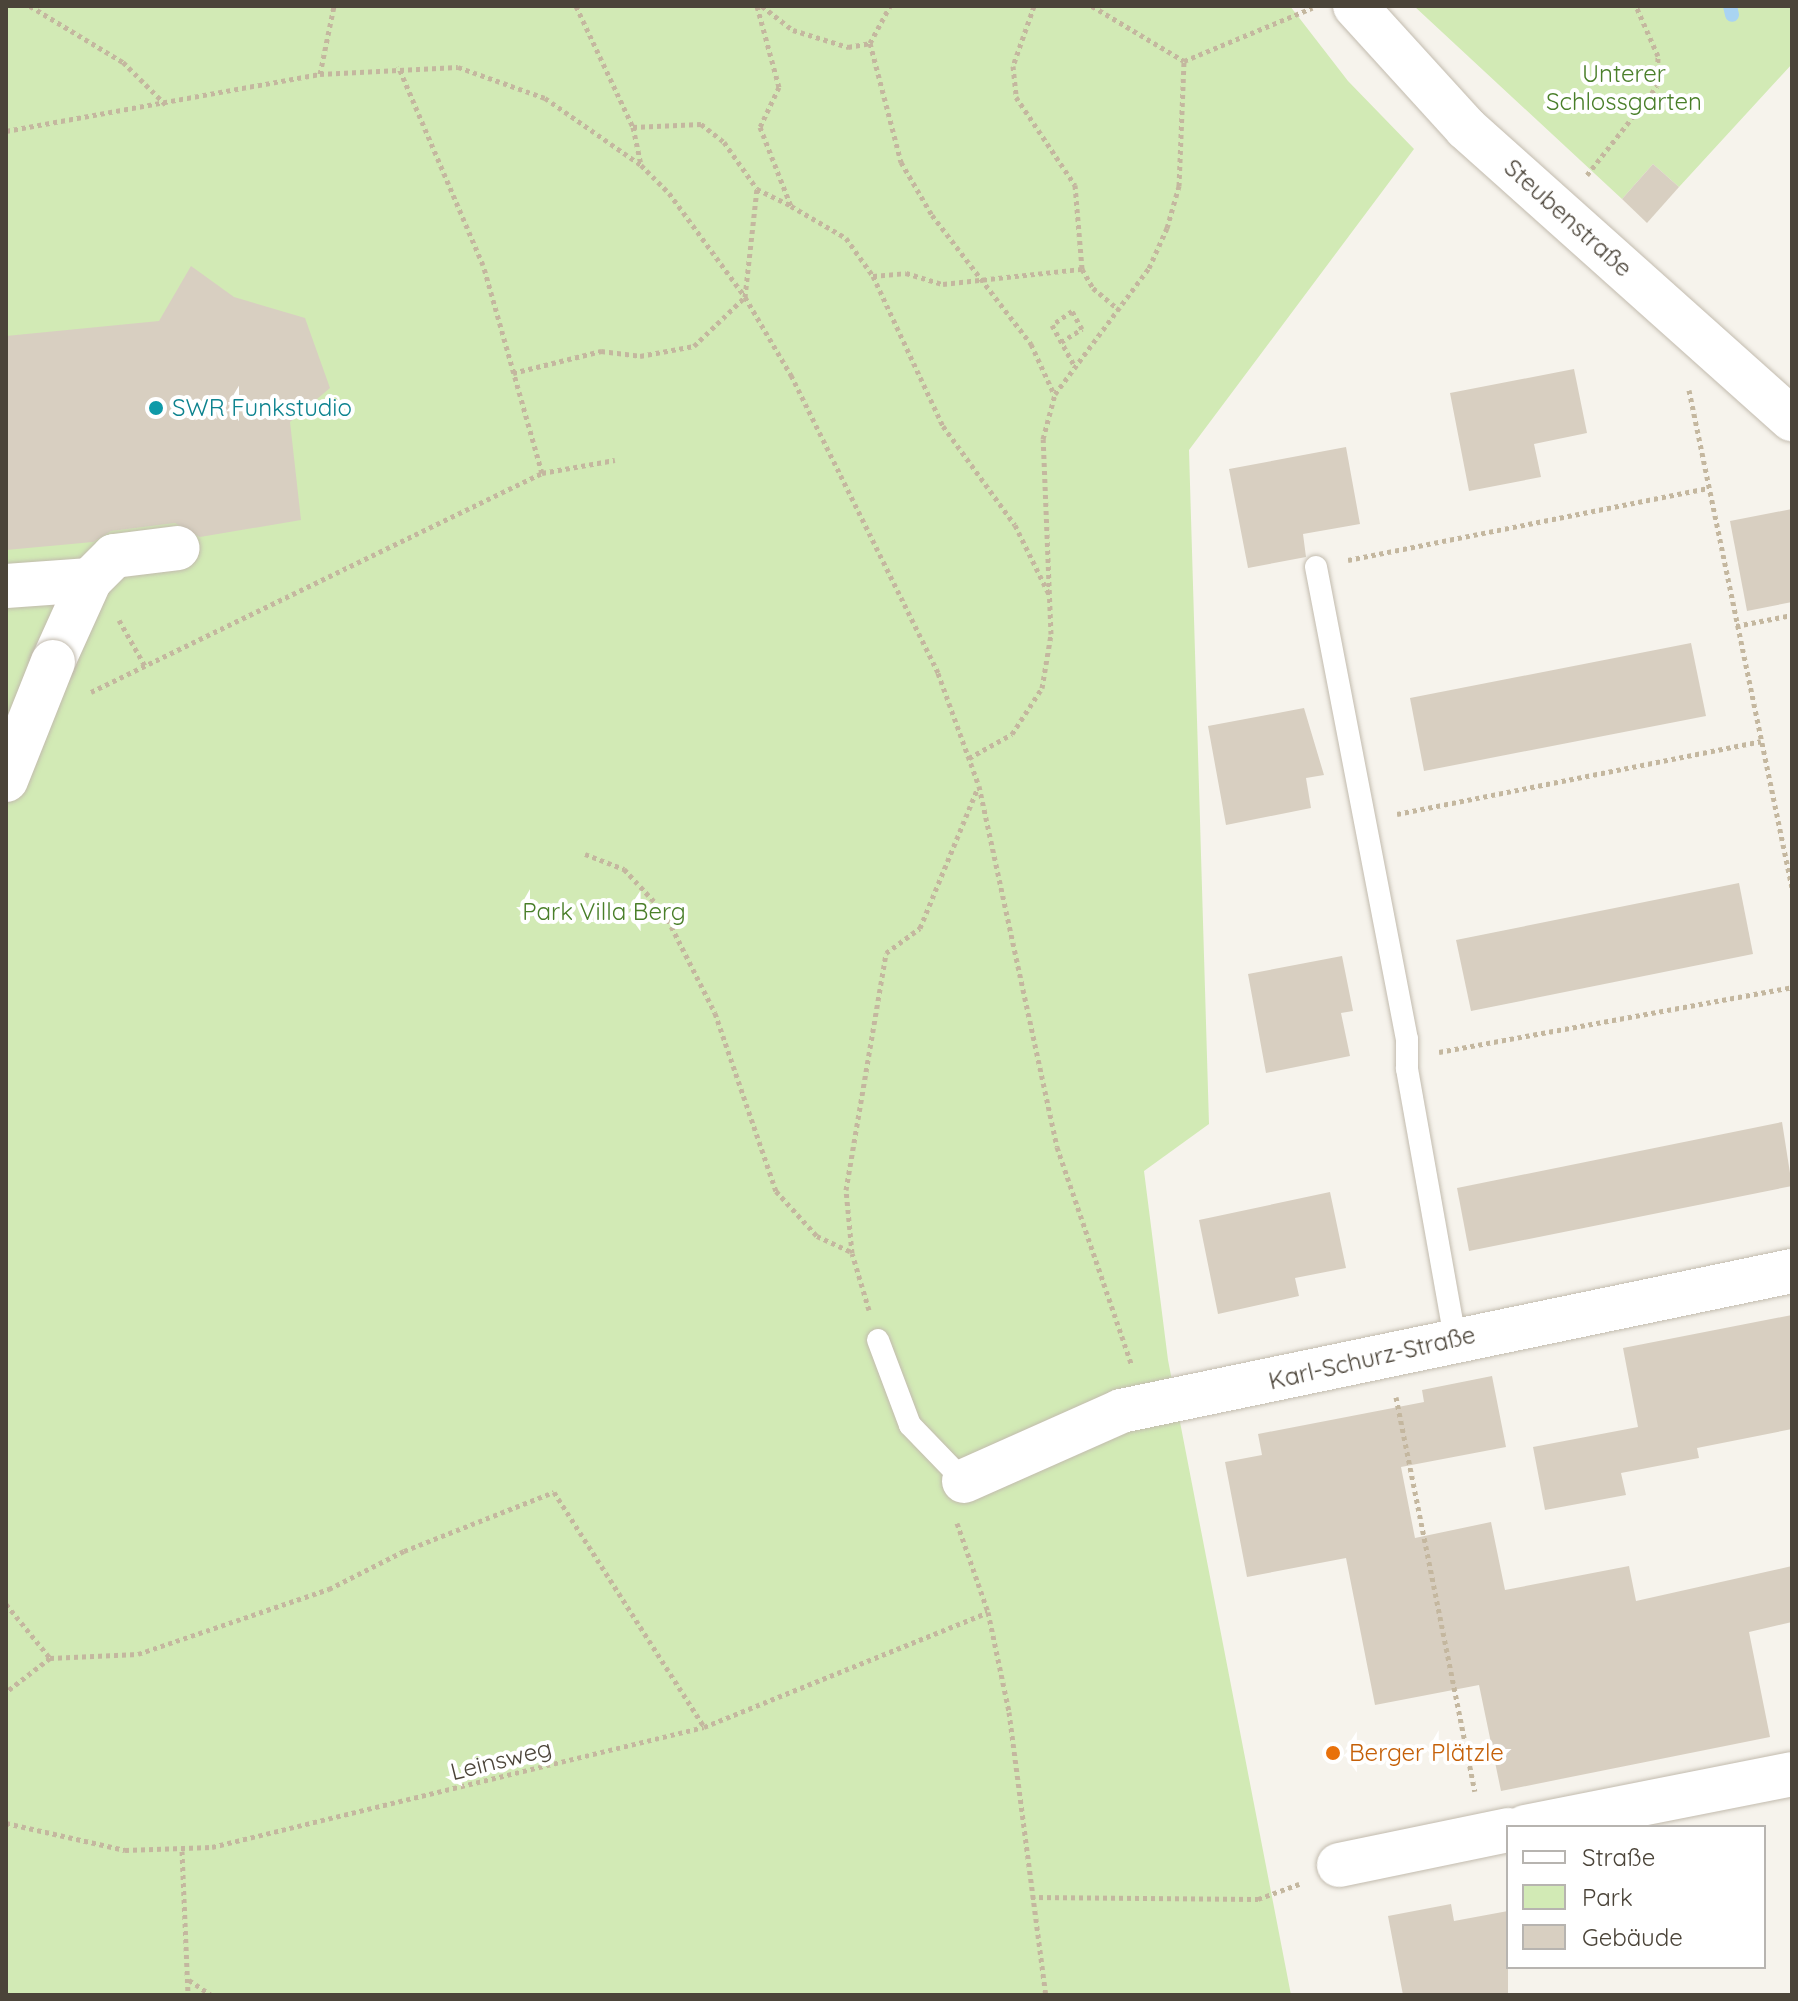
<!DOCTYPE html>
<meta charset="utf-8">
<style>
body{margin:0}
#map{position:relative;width:1798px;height:2001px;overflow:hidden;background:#f6f3ec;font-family:Quicksand,sans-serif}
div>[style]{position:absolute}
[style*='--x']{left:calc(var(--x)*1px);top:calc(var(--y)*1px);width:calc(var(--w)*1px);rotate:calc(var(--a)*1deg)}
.green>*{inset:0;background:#d2eab5}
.stream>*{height:14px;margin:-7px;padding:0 7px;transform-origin:7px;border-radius:7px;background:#a9d4f2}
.building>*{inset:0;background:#d8cfc1}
.path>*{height:5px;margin-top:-2.5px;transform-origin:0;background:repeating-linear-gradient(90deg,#c4b79f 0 4px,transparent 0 8px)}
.roads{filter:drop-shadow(0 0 2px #c2bbae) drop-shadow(0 0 2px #c2bbae)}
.lane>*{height:22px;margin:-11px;padding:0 11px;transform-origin:11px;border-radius:11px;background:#fff}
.street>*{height:44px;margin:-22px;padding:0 22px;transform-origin:22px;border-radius:22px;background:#fff}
.bridges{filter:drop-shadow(0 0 2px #c2bbae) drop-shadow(0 0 2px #c2bbae)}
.street-bridge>*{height:44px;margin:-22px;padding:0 22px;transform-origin:22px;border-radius:22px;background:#fff}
.dots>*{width:22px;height:22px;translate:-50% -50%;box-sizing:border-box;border:4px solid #fff;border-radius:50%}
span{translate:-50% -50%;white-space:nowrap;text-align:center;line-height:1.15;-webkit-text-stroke:8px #fff;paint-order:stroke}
.park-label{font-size:24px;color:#4a7f2a}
.street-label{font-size:24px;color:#4b4439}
.culture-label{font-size:24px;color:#0d838f}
.left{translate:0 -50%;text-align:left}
.food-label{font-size:24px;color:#c56008}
.frame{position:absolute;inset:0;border:8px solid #4b4439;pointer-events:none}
.legend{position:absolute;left:1506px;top:1825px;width:260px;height:144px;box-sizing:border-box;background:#fff;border:2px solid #b7b4b0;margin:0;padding:10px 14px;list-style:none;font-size:24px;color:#4b4439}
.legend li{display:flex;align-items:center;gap:16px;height:40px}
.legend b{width:40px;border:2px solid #b7b4b0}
</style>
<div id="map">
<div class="green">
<i style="clip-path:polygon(6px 6px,1290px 6px,1348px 81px,1414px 149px,1189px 450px,1209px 1124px,1144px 1171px,1168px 1360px,1291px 1995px,6px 1995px)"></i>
<i style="clip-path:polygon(1414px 6px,1792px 6px,1792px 64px,1679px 187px,1653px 164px,1622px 199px)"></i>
</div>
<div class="stream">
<i style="--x:1730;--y:6;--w:9;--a:77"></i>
</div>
<div class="building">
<i style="clip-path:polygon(1653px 164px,1679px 187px,1647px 223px,1622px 199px)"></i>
<i style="clip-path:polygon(191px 266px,234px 297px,305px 318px,330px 388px,290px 422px,301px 520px,200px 537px,175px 523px,111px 531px,93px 542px,6px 550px,6px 336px,159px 321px)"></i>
<i style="clip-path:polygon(1574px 369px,1587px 433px,1534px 444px,1541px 477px,1469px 491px,1450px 393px)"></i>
<i style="clip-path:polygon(1346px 447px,1360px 524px,1303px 534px,1306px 557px,1248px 568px,1229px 469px)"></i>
<i style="clip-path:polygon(1792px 509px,1792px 602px,1747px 611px,1730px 521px)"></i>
<i style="clip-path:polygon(1691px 643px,1706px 716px,1424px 771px,1410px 698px)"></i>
<i style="clip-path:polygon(1304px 708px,1324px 775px,1306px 778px,1311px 808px,1226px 825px,1208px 726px)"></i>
<i style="clip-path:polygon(1739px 883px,1753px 954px,1471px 1011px,1456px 940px)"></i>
<i style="clip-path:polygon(1342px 956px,1353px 1011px,1341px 1013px,1350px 1056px,1266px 1073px,1248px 974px)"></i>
<i style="clip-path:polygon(1782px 1122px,1792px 1186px,1469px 1251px,1457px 1188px)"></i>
<i style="clip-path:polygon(1330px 1192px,1346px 1268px,1295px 1278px,1299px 1296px,1218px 1314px,1199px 1220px)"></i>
<i style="clip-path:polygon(1792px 1315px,1792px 1429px,1697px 1448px,1699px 1458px,1621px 1473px,1626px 1495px,1545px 1510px,1533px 1447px,1638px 1427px,1623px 1348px)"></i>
<i style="clip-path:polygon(1492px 1376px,1506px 1447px,1401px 1467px,1415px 1538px,1491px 1522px,1505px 1590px,1629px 1566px,1636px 1601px,1792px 1566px,1792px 1622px,1749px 1632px,1770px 1737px,1501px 1791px,1479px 1685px,1375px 1705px,1346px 1558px,1247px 1577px,1225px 1462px,1262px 1455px,1258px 1434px,1424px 1402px,1422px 1390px)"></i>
<i style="clip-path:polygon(1451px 1904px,1454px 1921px,1508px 1911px,1508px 1995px,1403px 1995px,1388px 1916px)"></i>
</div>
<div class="path">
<i style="--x:30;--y:6;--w:109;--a:31.1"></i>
<i style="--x:123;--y:62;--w:62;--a:45"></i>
<i style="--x:576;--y:6;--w:134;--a:64.8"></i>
<i style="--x:633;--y:127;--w:38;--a:78"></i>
<i style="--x:757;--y:6;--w:84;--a:74.8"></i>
<i style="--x:779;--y:87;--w:44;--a:115.4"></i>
<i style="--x:760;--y:127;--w:85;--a:68.6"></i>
<i style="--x:791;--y:206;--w:64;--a:30.2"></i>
<i style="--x:846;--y:238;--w:47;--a:54.6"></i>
<i style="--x:873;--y:276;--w:166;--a:65"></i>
<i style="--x:943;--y:426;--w:122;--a:54"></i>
<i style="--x:1015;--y:525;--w:77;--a:63.8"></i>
<i style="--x:762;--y:6;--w:39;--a:38"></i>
<i style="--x:793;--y:30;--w:58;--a:17.2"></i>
<i style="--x:848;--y:47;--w:22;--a:-10"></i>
<i style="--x:870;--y:43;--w:42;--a:-61.6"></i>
<i style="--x:1034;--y:6;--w:64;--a:109.3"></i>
<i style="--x:1013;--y:66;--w:31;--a:84"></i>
<i style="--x:1016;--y:97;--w:106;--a:56.2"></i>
<i style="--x:1075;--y:185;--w:84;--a:85.2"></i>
<i style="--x:1082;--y:269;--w:22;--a:60"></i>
<i style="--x:1093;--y:288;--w:34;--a:40"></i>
<i style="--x:1092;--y:6;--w:107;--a:30.9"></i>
<i style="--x:870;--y:43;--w:123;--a:75.4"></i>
<i style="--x:901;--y:162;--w:61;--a:59.7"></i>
<i style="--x:932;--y:215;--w:163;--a:52.5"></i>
<i style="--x:1031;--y:344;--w:55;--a:65.3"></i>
<i style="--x:1184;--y:61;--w:139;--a:-22.5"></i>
<i style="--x:320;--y:74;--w:69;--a:-78.4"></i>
<i style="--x:633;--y:127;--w:68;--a:-2.5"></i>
<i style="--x:701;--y:124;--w:29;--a:38"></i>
<i style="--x:724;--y:142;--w:57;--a:54.9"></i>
<i style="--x:757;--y:189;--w:37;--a:26"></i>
<i style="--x:6;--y:131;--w:319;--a:-10.3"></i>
<i style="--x:320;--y:74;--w:138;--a:-2.9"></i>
<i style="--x:458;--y:67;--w:92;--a:19.6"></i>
<i style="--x:545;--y:98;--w:117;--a:34.9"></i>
<i style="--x:641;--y:165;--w:40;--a:45"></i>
<i style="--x:669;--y:193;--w:129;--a:53.8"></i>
<i style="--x:745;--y:297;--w:91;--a:59.5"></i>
<i style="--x:791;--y:375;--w:332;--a:63.7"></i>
<i style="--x:938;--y:673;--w:120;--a:70.1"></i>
<i style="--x:979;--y:786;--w:369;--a:77.8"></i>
<i style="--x:1057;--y:1147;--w:231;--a:71.1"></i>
<i style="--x:1587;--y:175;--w:113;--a:-51.8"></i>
<i style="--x:1657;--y:86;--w:30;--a:-88"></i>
<i style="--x:1658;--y:56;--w:55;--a:-113.7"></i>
<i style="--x:873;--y:276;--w:33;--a:-5"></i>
<i style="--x:906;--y:273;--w:39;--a:17"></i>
<i style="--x:943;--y:284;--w:140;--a:-6.2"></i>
<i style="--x:1061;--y:342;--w:25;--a:-32"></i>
<i style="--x:1082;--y:329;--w:21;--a:-119"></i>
<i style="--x:1072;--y:311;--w:24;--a:145"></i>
<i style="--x:1052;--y:325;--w:46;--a:61.2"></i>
<i style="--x:513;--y:373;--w:91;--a:-14"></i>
<i style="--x:601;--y:351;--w:39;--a:7"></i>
<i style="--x:640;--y:356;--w:55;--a:-10.5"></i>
<i style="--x:694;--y:346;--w:71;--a:-43.9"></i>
<i style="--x:745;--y:297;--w:109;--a:-83.7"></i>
<i style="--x:1689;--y:390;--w:509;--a:78.31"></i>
<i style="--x:542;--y:473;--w:74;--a:-10.1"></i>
<i style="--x:1348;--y:560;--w:366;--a:-11.3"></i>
<i style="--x:119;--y:620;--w:53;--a:60.5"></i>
<i style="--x:1736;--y:626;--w:57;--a:-11.1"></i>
<i style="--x:91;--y:692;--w:501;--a:-25.9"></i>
<i style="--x:542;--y:473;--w:216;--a:-105.8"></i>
<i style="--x:483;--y:265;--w:216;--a:-113.1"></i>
<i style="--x:969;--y:758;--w:49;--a:-29.2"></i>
<i style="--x:1012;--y:734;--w:55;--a:-56.9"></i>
<i style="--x:1042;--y:688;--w:55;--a:-80.5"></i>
<i style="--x:1051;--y:634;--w:195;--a:-92.3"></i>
<i style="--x:1043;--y:439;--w:47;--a:-75.1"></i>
<i style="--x:1055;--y:394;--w:157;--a:-53.3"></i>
<i style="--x:1149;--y:268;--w:44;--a:-65.8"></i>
<i style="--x:1167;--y:228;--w:44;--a:-74.1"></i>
<i style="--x:1179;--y:186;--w:125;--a:-87.7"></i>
<i style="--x:1397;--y:814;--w:371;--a:-11.3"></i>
<i style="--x:585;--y:854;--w:42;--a:21"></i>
<i style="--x:624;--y:869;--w:59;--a:47.1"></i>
<i style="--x:664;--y:912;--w:113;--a:63.2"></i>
<i style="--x:715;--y:1013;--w:188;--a:71.1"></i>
<i style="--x:776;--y:1191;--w:61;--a:47.7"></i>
<i style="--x:817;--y:1236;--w:38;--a:25"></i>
<i style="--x:1439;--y:1052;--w:359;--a:-10.4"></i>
<i style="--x:869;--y:1310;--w:59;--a:-106.6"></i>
<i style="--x:852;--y:1253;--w:63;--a:-95.4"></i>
<i style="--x:846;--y:1190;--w:240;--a:-80.4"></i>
<i style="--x:886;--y:953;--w:42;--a:-36.3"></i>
<i style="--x:920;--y:928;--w:152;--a:-67.6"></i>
<i style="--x:1396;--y:1397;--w:402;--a:78.7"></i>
<i style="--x:957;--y:1523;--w:94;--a:70.8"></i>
<i style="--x:988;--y:1612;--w:102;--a:78.1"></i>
<i style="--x:1009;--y:1712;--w:285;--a:82.6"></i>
<i style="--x:6;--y:1604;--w:70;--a:50.8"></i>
<i style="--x:50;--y:1658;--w:56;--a:142.3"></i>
<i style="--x:50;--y:1658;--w:88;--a:-2.6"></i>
<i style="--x:138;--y:1654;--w:202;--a:-18.8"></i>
<i style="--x:329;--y:1589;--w:84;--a:-26.9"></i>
<i style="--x:404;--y:1551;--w:161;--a:-21.5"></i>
<i style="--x:554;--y:1492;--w:279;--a:57.4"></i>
<i style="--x:6;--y:1823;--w:122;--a:12.8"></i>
<i style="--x:125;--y:1850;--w:87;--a:-2"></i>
<i style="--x:212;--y:1847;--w:506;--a:-13.71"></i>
<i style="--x:704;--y:1727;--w:306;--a:-22"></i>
<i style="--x:182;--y:1851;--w:144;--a:87.6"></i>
<i style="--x:1031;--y:1897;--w:227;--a:0.5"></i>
<i style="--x:1258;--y:1899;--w:44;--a:-20.1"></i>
<i style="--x:189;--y:1980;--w:27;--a:34"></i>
</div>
<div class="roads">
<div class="lane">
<i style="--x:1316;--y:567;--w:481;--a:79.1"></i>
<i style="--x:1407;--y:1039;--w:30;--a:90"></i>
<i style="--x:1407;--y:1069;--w:273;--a:79.9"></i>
<i style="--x:878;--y:1340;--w:91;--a:69.4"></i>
<i style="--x:910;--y:1425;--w:78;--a:46"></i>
</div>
<div class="street">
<i style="--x:1355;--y:6;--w:165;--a:47.7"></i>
<i style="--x:1466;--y:128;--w:437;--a:41.8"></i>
<i style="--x:90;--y:580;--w:34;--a:-45"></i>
<i style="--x:114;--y:556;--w:64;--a:-7.1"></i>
<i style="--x:6;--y:586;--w:84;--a:-4.1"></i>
<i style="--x:90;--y:580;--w:90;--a:114.3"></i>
<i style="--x:964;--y:1481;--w:172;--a:-24"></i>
<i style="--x:1121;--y:1411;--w:685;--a:-11.79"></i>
<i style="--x:1525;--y:1827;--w:272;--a:-11.2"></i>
<i style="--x:1339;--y:1865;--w:173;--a:-11.7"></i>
</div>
</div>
<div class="bridges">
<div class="street-bridge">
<i style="--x:6;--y:780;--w:127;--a:-68.3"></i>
</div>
</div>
<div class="dots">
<i style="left:156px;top:408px;background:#0f9aa8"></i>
<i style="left:1333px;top:1753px;background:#e8710a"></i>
</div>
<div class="park-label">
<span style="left:1624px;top:88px">Unterer<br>Schlossgarten</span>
<span style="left:604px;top:912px">Park Villa Berg</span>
</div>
<div class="street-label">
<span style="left:1568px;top:218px;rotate:42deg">Steubenstraße</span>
<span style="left:1372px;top:1358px;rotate:-13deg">Karl-Schurz-Straße</span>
<span style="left:501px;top:1760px;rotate:-14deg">Leinsweg</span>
</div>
<div class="culture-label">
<span class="left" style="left:172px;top:408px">SWR Funkstudio</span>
</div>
<div class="food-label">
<span class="left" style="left:1349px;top:1753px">Berger Plätzle</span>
</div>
<div class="frame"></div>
<ul class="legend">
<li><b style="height:10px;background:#fff"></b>Straße</li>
<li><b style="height:22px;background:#d2eab5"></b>Park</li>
<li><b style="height:22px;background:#d8cfc1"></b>Gebäude</li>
</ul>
</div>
